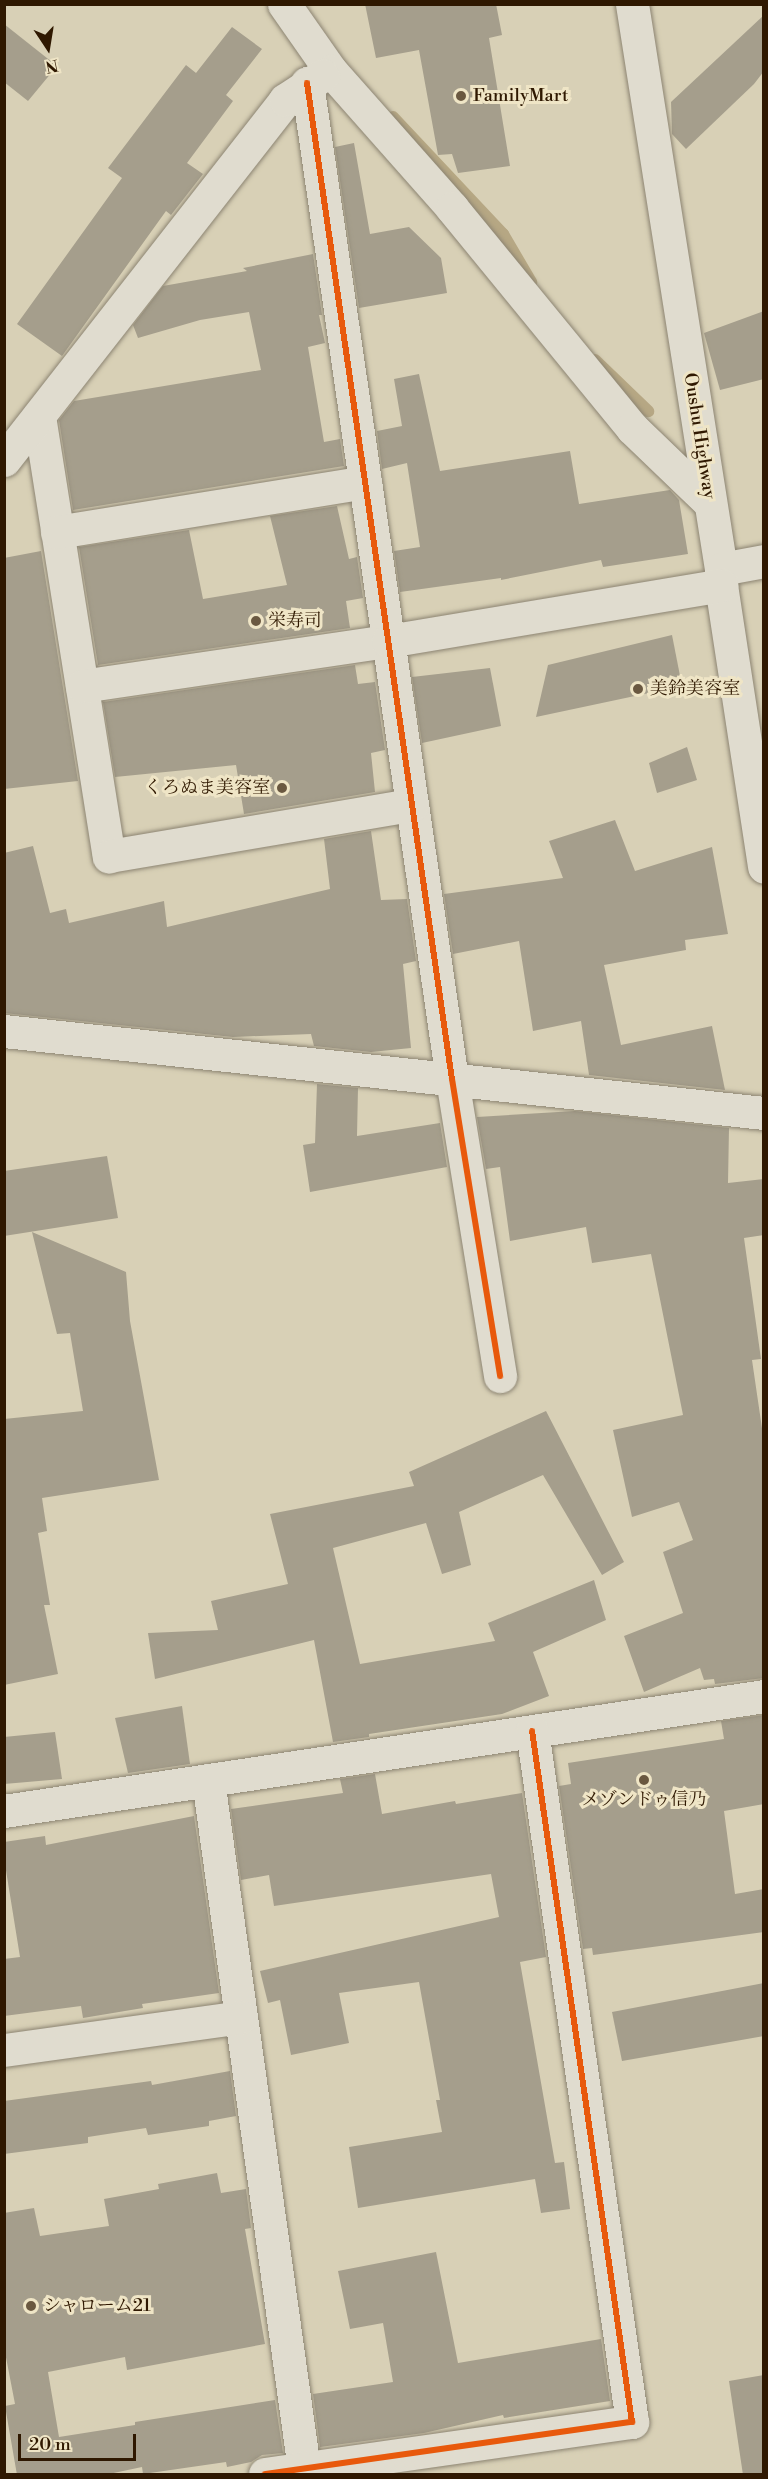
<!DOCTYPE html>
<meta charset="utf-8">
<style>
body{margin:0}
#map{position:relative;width:768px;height:2479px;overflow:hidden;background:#d8d0b6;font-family:"Libre Bodoni","Noto Serif JP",serif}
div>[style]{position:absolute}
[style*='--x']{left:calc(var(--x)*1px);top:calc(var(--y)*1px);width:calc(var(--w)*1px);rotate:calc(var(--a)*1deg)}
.stream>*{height:12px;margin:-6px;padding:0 6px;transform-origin:6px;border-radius:6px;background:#b6a784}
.building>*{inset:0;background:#a59e8c}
.roads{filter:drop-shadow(0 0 2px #8c8472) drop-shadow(0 0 2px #8c8472)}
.minor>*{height:33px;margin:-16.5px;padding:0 16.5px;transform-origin:16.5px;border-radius:16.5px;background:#e0dccf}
.cycleway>*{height:6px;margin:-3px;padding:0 3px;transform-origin:3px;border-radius:3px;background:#e8590c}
.dots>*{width:16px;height:16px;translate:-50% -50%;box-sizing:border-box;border:3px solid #efe5c6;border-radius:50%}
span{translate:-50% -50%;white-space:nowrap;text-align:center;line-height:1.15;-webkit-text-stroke:6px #efe5c6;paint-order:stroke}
.poi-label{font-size:18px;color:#2f1801}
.left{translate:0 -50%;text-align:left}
.right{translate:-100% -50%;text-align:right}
.street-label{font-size:18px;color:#2f1801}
.frame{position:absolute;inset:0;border:6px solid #2f1801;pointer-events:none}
.north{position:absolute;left:18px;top:18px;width:60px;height:60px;-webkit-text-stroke:4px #efe5c6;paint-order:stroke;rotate:168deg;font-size:16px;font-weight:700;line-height:24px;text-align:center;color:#2f1801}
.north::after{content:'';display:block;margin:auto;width:21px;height:27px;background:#2f1801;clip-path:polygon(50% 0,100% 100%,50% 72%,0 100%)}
.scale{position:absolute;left:18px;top:2434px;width:118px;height:27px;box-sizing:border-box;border:3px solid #2f1801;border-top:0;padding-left:8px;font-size:18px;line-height:21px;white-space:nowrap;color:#2f1801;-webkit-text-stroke:4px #efe5c6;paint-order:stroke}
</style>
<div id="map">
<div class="stream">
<i style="--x:393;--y:117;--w:161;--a:46.8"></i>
<i style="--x:503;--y:234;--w:56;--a:59.7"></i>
<i style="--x:595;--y:360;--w:74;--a:43.9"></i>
</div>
<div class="building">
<i style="clip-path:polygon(365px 4px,496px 4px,502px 35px,489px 38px,510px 166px,458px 173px,452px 154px,438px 155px,419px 50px,376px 58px)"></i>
<i style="clip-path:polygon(764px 15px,764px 71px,754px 84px,686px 149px,672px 134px,671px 102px)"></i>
<i style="clip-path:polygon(4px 24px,57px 66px,28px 101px,4px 82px)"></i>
<i style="clip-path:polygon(232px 27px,262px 49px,226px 95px,233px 101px,187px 163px,203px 174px,171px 215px,166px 211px,62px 356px,17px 324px,122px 178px,108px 168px,186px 65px,196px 73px)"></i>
<i style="clip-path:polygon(354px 143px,370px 234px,409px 227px,441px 258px,447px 293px,359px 308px,335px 147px)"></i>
<i style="clip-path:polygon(313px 254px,322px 315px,319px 315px,325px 343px,308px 347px,324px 442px,340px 439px,344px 466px,73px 510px,59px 420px,74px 401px,261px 370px,249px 312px,200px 320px,138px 338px,133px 325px,163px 286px,247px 271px,243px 268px)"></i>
<i style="clip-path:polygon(764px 311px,764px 379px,720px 390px,704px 333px)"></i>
<i style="clip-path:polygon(419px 374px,440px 471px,570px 451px,579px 504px,670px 490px,679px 500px,688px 554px,603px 567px,601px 560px,501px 580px,501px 578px,400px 592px,394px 551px,420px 547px,407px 463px,382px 469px,377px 431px,402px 426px,394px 379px)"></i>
<i style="clip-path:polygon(337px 506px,349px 559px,357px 557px,363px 598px,346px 601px,350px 628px,98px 665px,79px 547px,189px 530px,203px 599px,287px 585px,270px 516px)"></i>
<i style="clip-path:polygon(41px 551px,78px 781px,4px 789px,4px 558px)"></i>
<i style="clip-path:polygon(672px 635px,682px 686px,536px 717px,548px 665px)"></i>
<i style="clip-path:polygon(355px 665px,358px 684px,375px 682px,385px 750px,371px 753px,375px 792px,244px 814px,236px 765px,115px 777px,103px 702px)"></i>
<i style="clip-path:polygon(490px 668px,501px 726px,422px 743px,412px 677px)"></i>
<i style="clip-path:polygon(687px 747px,697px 780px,657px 793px,649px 763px)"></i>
<i style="clip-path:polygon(615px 820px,635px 871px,712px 847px,728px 934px,685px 940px,686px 950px,604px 965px,621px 1045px,712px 1026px,725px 1090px,589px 1075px,581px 1021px,533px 1031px,519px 941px,453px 954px,444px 894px,563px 878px,549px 841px)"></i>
<i style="clip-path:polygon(371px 831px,381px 900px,407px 899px,416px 961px,403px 964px,411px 1048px,371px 1052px,314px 1046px,311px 1034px,233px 1037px,4px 1013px,4px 853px,33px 846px,50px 913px,66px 909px,69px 923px,164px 901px,167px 927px,330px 889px,324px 839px)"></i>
<i style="clip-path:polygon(317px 1084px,358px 1088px,357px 1136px,440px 1123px,447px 1167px,310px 1192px,303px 1145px,315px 1143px)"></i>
<i style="clip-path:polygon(575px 1111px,729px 1128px,728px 1183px,764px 1179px,764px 1235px,744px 1238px,761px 1359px,752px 1360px,764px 1442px,764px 1678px,715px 1684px,714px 1679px,704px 1680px,700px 1668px,644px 1692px,624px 1636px,683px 1613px,663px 1552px,693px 1540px,679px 1502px,632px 1517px,613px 1430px,683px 1415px,651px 1254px,592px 1263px,586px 1227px,510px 1241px,500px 1167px,486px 1169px,477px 1117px)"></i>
<i style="clip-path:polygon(107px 1156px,118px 1218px,4px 1236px,4px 1171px)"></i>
<i style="clip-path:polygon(32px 1232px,126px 1272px,130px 1321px,159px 1480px,42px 1498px,47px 1531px,38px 1533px,50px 1605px,44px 1605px,58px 1674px,4px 1685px,4px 1419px,83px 1411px,70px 1333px,57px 1334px)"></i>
<i style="clip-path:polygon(546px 1411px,624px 1562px,602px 1575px,543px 1475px,459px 1512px,471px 1565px,442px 1574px,426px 1523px,333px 1548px,360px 1664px,495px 1641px,488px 1623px,594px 1580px,606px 1620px,533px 1652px,549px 1696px,502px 1714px,369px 1734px,369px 1737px,333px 1742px,314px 1640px,155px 1679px,148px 1633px,218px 1630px,211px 1601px,288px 1584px,270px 1514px,414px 1486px,409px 1472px)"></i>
<i style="clip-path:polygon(182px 1706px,190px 1764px,128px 1773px,115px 1718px)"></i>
<i style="clip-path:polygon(764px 1715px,764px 1804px,724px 1811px,735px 1894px,764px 1889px,764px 1932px,593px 1955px,592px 1948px,583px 1949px,559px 1786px,571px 1784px,568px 1763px,724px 1739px,721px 1721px)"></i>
<i style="clip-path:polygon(55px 1732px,62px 1779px,4px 1784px,4px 1737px)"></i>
<i style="clip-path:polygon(375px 1774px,382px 1814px,455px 1801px,456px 1804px,522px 1793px,546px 1957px,520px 1962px,555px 2163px,564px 2162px,570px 2209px,541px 2213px,535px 2179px,358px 2208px,349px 2147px,442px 2132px,436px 2100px,440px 2100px,419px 1982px,339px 1993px,349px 2043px,291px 2055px,280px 2000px,268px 2003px,260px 1971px,499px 1917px,491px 1874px,274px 1906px,269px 1875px,241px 1880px,231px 1809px,343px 1793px,340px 1779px)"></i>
<i style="clip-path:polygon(194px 1816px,219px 1993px,142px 2004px,143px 2008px,83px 2018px,81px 2006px,4px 2016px,4px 1959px,20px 1957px,4px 1858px,4px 1842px,45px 1836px,46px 1845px)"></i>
<i style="clip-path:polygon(764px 1983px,764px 2036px,622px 2061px,612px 2012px)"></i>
<i style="clip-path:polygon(230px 2071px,236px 2116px,209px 2121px,209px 2126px,148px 2135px,146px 2128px,88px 2137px,88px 2143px,4px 2154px,4px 2101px,151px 2081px,152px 2085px)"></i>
<i style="clip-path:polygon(217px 2173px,221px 2193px,246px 2189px,251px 2228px,245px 2229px,265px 2344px,127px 2370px,125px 2357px,48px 2372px,59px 2437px,135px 2425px,135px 2422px,275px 2400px,283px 2453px,262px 2455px,251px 2462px,227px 2467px,226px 2462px,143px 2474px,142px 2467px,104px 2475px,17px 2475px,5px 2406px,15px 2404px,4px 2347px,4px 2213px,34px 2208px,40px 2236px,109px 2226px,104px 2199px,159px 2189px,158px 2184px)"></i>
<i style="clip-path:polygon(436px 2252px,458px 2363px,601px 2339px,610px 2401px,504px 2418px,503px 2415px,424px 2433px,320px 2447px,313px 2394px,393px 2382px,383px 2323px,350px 2329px,338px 2271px)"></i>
<i style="clip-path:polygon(764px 2375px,764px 2475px,743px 2475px,729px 2381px)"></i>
</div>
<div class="roads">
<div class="minor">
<i style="--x:284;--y:4;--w:82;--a:55"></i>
<i style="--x:331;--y:71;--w:183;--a:48.5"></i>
<i style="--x:452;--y:208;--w:284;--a:50.7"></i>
<i style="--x:632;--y:428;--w:107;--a:43.9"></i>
<i style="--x:632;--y:4;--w:572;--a:81.05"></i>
<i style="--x:721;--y:569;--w:16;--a:90"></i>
<i style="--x:721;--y:585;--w:285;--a:81.3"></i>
<i style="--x:307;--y:83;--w:1006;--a:81.72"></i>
<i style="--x:452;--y:1079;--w:301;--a:80.8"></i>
<i style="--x:39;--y:416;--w:446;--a:81"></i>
<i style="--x:109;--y:856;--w:307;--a:-9.6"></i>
<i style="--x:4;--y:460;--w:457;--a:-52"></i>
<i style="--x:285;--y:100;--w:45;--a:-33.3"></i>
<i style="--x:57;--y:532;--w:312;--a:-9.2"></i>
<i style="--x:721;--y:569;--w:44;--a:-10.5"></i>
<i style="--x:82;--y:686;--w:309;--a:-8.4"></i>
<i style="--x:388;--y:641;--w:338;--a:-9.5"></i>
<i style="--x:4;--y:1031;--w:764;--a:6.16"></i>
<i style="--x:208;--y:1780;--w:696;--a:82.07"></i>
<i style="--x:4;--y:1811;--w:769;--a:-8.6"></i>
<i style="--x:4;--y:2050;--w:239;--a:-7.9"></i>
<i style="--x:265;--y:2474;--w:371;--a:-8.1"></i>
<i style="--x:632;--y:2422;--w:698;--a:-98.23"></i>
</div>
</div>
<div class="cycleway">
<i style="--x:307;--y:83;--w:1006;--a:81.72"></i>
<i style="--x:452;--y:1079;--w:301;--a:80.8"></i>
<i style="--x:265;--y:2474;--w:371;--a:-8.1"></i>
<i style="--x:632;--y:2422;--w:698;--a:-98.23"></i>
</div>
<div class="dots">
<i style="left:461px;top:96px;background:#6a5840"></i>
<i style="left:256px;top:621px;background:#6a5840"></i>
<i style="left:638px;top:689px;background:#6a5840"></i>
<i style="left:282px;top:788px;background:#6a5840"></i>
<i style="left:644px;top:1780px;background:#6a5840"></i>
<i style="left:31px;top:2306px;background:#6a5840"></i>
</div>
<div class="poi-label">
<span class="left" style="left:473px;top:96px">FamilyMart</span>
<span class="left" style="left:268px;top:621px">栄寿司</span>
<span class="left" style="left:650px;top:689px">美鈴美容室</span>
<span class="right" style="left:270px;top:788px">くろぬま美容室</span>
<span style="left:644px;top:1800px">メゾンドゥ信乃</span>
<span class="left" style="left:43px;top:2306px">シャローム21</span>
</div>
<div class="street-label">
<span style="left:699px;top:436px;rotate:81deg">Oushu Highway</span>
</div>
<div class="frame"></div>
<div class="north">N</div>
<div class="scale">20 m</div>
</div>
